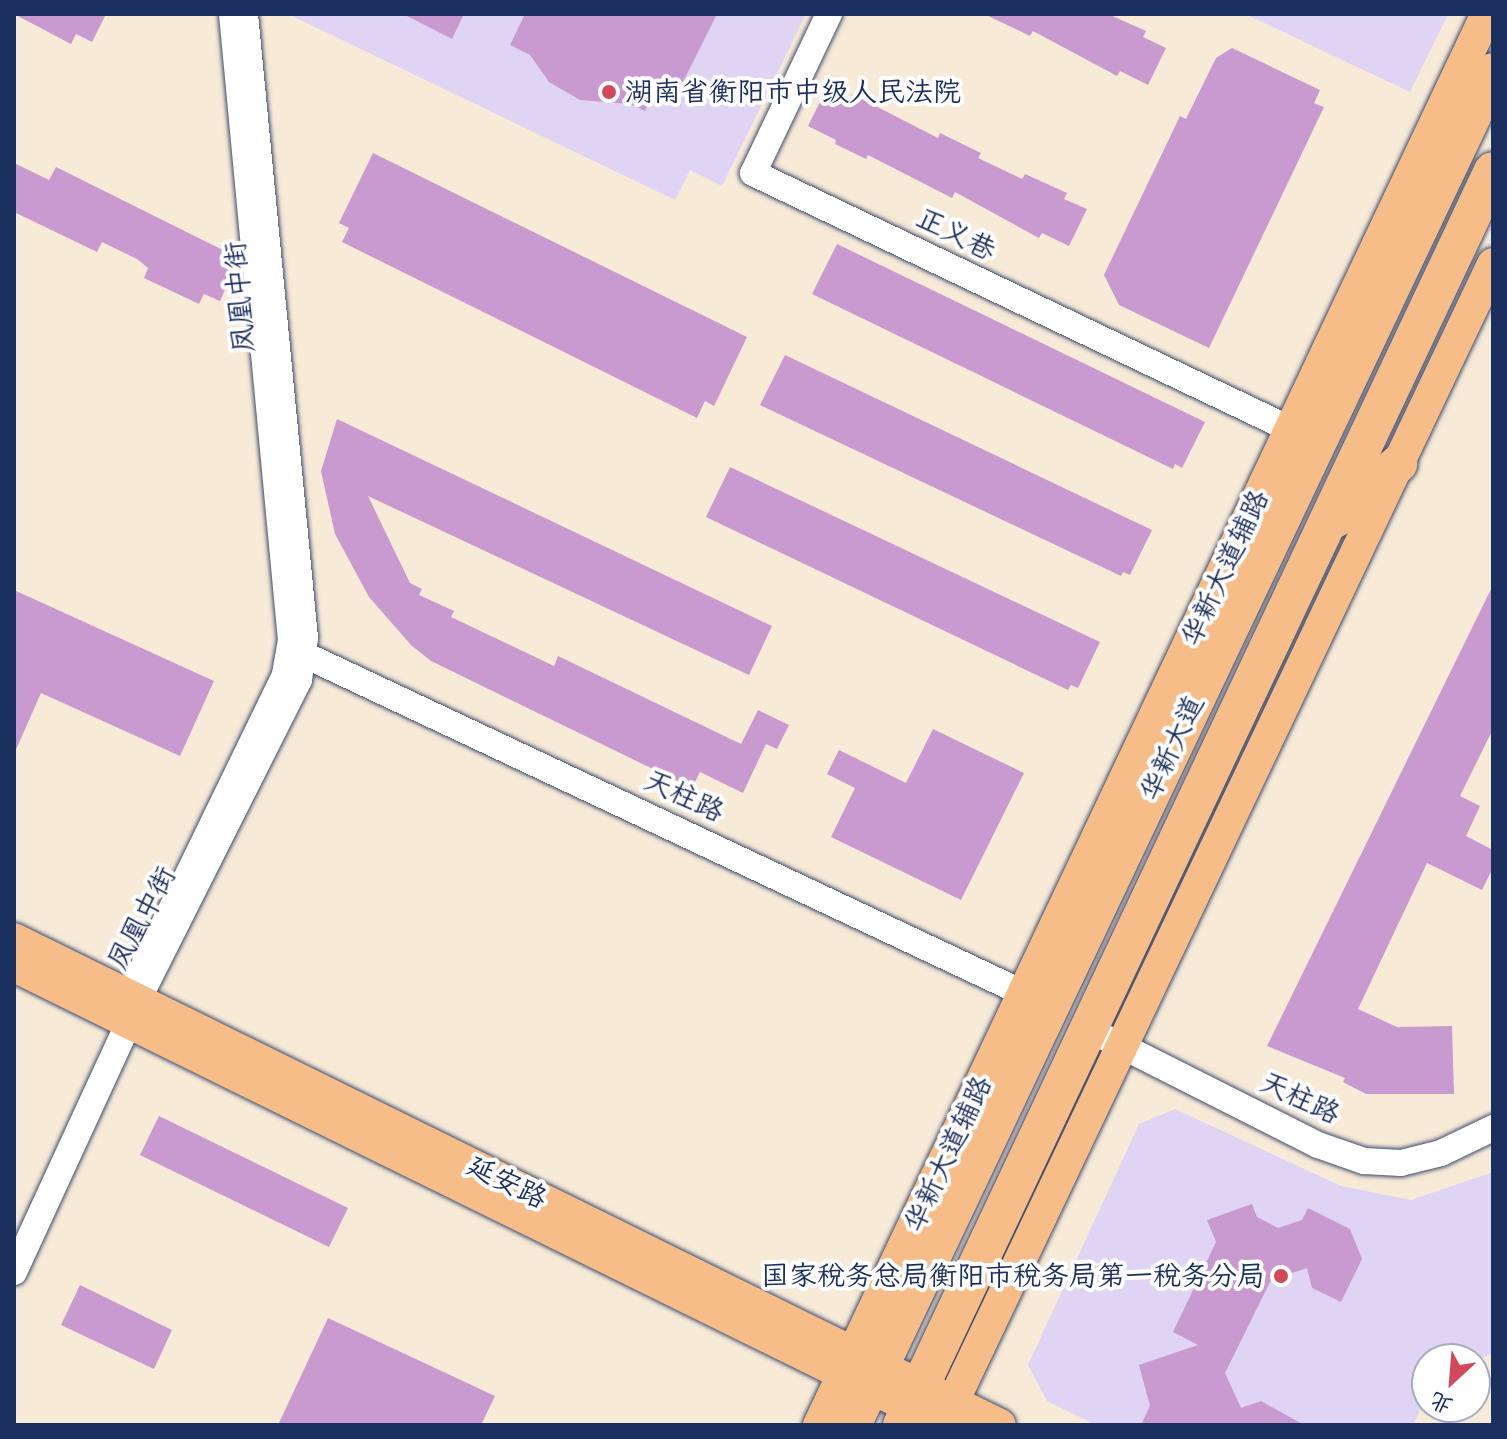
<!DOCTYPE html>
<meta charset="utf-8">
<style>
body{margin:0}
#map{position:relative;width:1507px;height:1439px;overflow:hidden;background:#f7ead7;font-family:Sriracha,"LXGW WenKai TC",sans-serif}
div>[style]{position:absolute}
[style*='--x']{left:calc(var(--x)*1px);top:calc(var(--y)*1px);width:calc(var(--w)*1px);rotate:calc(var(--a)*1deg)}
.built>*{inset:0;background:#e0d4f4}
.building>*{inset:0;background:#c99ad0}
.roads{filter:drop-shadow(0 0 2px #3c4b70) drop-shadow(0 0 2px #3c4b70)}
.minor>*{height:26px;margin:-13px;padding:0 13px;transform-origin:13px;border-radius:13px;background:#fff}
.major>*{height:32px;margin:-16px;padding:0 16px;transform-origin:16px;border-radius:16px;background:#f7bd88}
.highway>*{height:38px;margin:-19px;padding:0 19px;transform-origin:19px;border-radius:19px;background:#f7bd88}
.dots>*{width:22px;height:22px;translate:-50% -50%;box-sizing:border-box;border:4px solid #fff;border-radius:50%}
span{translate:-50% -50%;white-space:nowrap;text-align:center;line-height:1.15;-webkit-text-stroke:8px #fff;paint-order:stroke}
.poi-label{font-size:28px;color:#1b2f5e}
.left{translate:0 -50%;text-align:left}
.right{translate:-100% -50%;text-align:right}
.street-label{font-size:28px;color:#1b2f5e}
.frame{position:absolute;inset:0;border:16px solid #1b2f5e;pointer-events:none}
.north{position:absolute;left:1411px;top:1343px;width:80px;height:80px;box-sizing:border-box;background:#fff;border:2px solid #a4acbf;border-radius:50%;rotate:206deg;font-size:22px;font-weight:700;line-height:32px;text-align:center;color:#1b2f5e}
.north::after{content:'';display:block;margin:auto;width:28px;height:36px;background:#d1495b;clip-path:polygon(50% 0,100% 100%,50% 72%,0 100%)}
</style>
<div id="map">
<div class="built">
<i style="clip-path:polygon(288px 14px,806px 14px,722px 186px,690px 170px,675px 200px)"></i>
<i style="clip-path:polygon(1245px 14px,1448px 14px,1410px 92px)"></i>
<i style="clip-path:polygon(1175px 1109px,1341px 1186px,1411px 1200px,1493px 1172px,1493px 1353px,1475px 1361px,1427px 1359px,1427px 1395px,1413px 1425px,1096px 1425px,1047px 1401px,1028px 1365px,1139px 1124px)"></i>
</div>
<div class="building">
<i style="clip-path:polygon(14px 14px,106px 14px,92px 42px,76px 34px,71px 44px)"></i>
<i style="clip-path:polygon(403px 14px,464px 14px,452px 39px)"></i>
<i style="clip-path:polygon(525px 14px,717px 14px,677px 94px,658px 85px,645px 111px,630px 104px,580px 100px,549px 82px,530px 55px,510px 45px)"></i>
<i style="clip-path:polygon(984px 14px,1108px 14px,1146px 31px,1143px 37px,1166px 48px,1148px 85px,1120px 71px,1117px 76px,1033px 31px,1030px 36px)"></i>
<i style="clip-path:polygon(1232px 48px,1320px 90px,1314px 103px,1324px 107px,1209px 348px,1119px 305px,1104px 275px,1180px 116px,1186px 119px,1216px 58px)"></i>
<i style="clip-path:polygon(831px 93px,849px 101px,852px 94px,938px 138px,940px 133px,981px 153px,978px 158px,1022px 179px,1025px 174px,1067px 193px,1064px 199px,1087px 209px,1069px 246px,1042px 233px,1039px 238px,955px 192px,952px 198px,868px 155px,866px 159px,835px 144px,836px 140px,808px 126px,824px 94px)"></i>
<i style="clip-path:polygon(373px 153px,747px 337px,714px 406px,705px 401px,697px 418px,342px 242px,349px 228px,339px 223px)"></i>
<i style="clip-path:polygon(14px 163px,49px 180px,56px 167px,239px 258px,220px 301px,204px 294px,199px 304px,144px 278px,148px 268px,137px 259px,102px 242px,97px 252px,14px 212px)"></i>
<i style="clip-path:polygon(837px 244px,1205px 422px,1182px 468px,1175px 464px,1173px 469px,812px 294px)"></i>
<i style="clip-path:polygon(785px 355px,1152px 530px,1130px 575px,1123px 572px,1121px 576px,760px 405px)"></i>
<i style="clip-path:polygon(337px 419px,772px 626px,749px 675px,368px 496px,410px 583px,422px 589px,419px 595px,454px 611px,451px 617px,554px 666px,558px 656px,741px 744px,758px 710px,789px 725px,777px 749px,766px 744px,743px 793px,700px 772px,692px 788px,431px 661px,411px 645px,369px 597px,335px 534px,321px 471px)"></i>
<i style="clip-path:polygon(730px 467px,1100px 642px,1078px 688px,1071px 685px,1068px 690px,706px 517px)"></i>
<i style="clip-path:polygon(1493px 585px,1493px 729px,1460px 796px,1480px 806px,1466px 836px,1493px 850px,1493px 868px,1482px 890px,1427px 863px,1358px 1009px,1397px 1027px,1452px 1026px,1454px 1094px,1366px 1094px,1343px 1082px,1345px 1078px,1267px 1046px)"></i>
<i style="clip-path:polygon(14px 590px,214px 681px,180px 756px,41px 693px,14px 754px)"></i>
<i style="clip-path:polygon(933px 729px,1024px 773px,961px 900px,831px 837px,855px 788px,827px 774px,839px 750px,906px 783px)"></i>
<i style="clip-path:polygon(159px 1116px,348px 1208px,329px 1247px,140px 1155px)"></i>
<i style="clip-path:polygon(1252px 1204px,1257px 1217px,1278px 1228px,1302px 1220px,1308px 1208px,1350px 1229px,1362px 1259px,1341px 1302px,1312px 1288px,1307px 1268px,1271px 1280px,1225px 1373px,1241px 1408px,1261px 1401px,1304px 1425px,1141px 1425px,1150px 1406px,1139px 1365px,1198px 1345px,1173px 1332px,1216px 1242px,1207px 1220px)"></i>
<i style="clip-path:polygon(80px 1285px,172px 1330px,154px 1369px,61px 1325px)"></i>
<i style="clip-path:polygon(328px 1318px,495px 1396px,481px 1425px,278px 1425px)"></i>
</div>
<div class="roads">
<div class="minor">
<i style="--x:232;--y:14;--w:629;--a:84.62"></i>
<i style="--x:291;--y:640;--w:36;--a:100"></i>
<i style="--x:285;--y:675;--w:348;--a:115.9"></i>
<i style="--x:133;--y:988;--w:10;--a:90"></i>
<i style="--x:133;--y:998;--w:11;--a:-34"></i>
<i style="--x:142;--y:992;--w:349;--a:-63.3"></i>
<i style="--x:299;--y:680;--w:42;--a:-81.9"></i>
<i style="--x:305;--y:638;--w:627;--a:-95.49"></i>
<i style="--x:829;--y:14;--w:176;--a:115.5"></i>
<i style="--x:753;--y:173;--w:595;--a:25.49"></i>
<i style="--x:290;--y:648;--w:829;--a:25.2"></i>
<i style="--x:1104;--y:1037;--w:240;--a:26.8"></i>
<i style="--x:1318;--y:1145;--w:49;--a:19.2"></i>
<i style="--x:1364;--y:1161;--w:37;--a:3"></i>
<i style="--x:1401;--y:1163;--w:41;--a:-14"></i>
<i style="--x:1441;--y:1153;--w:58;--a:-25.7"></i>
<i style="--x:14;--y:1272;--w:263;--a:-65.3"></i>
<i style="--x:124;--y:1033;--w:12;--a:-90"></i>
</div>
<div class="major">
<i style="--x:14;--y:939;--w:1099;--a:26.24"></i>
<i style="--x:14;--y:966;--w:1021;--a:26.21"></i>
<i style="--x:819;--y:1425;--w:1561;--a:-64.67"></i>
<i style="--x:942;--y:1425;--w:1285;--a:-64.61"></i>
</div>
<div class="highway">
<i style="--x:1335;--y:519;--w:84;--a:-41.1"></i>
<i style="--x:852;--y:1425;--w:1497;--a:-64.65"></i>
<i style="--x:902;--y:1425;--w:1386;--a:-64.77"></i>
</div>
</div>
<div class="dots">
<i style="left:609px;top:92px;background:#d1495b"></i>
<i style="left:1281px;top:1276px;background:#d1495b"></i>
</div>
<div class="poi-label">
<span class="left" style="left:625px;top:92px">湖南省衡阳市中级人民法院</span>
<span class="right" style="left:1265px;top:1276px">国家税务总局衡阳市税务局第一税务分局</span>
</div>
<div class="street-label">
<span style="left:956px;top:234px;rotate:26deg">正义巷</span>
<span style="left:240px;top:297px;rotate:-95deg">凤凰中街</span>
<span style="left:1225px;top:568px;rotate:-65deg">华新大道辅路</span>
<span style="left:1172px;top:748px;rotate:-65deg">华新大道</span>
<span style="left:684px;top:796px;rotate:25deg">天柱路</span>
<span style="left:142px;top:918px;rotate:-62deg">凤凰中街</span>
<span style="left:1300px;top:1098px;rotate:25deg">天柱路</span>
<span style="left:948px;top:1154px;rotate:-65deg">华新大道辅路</span>
<span style="left:507px;top:1182px;rotate:26deg">延安路</span>
</div>
<div class="frame"></div>
<div class="north">北</div>
</div>
